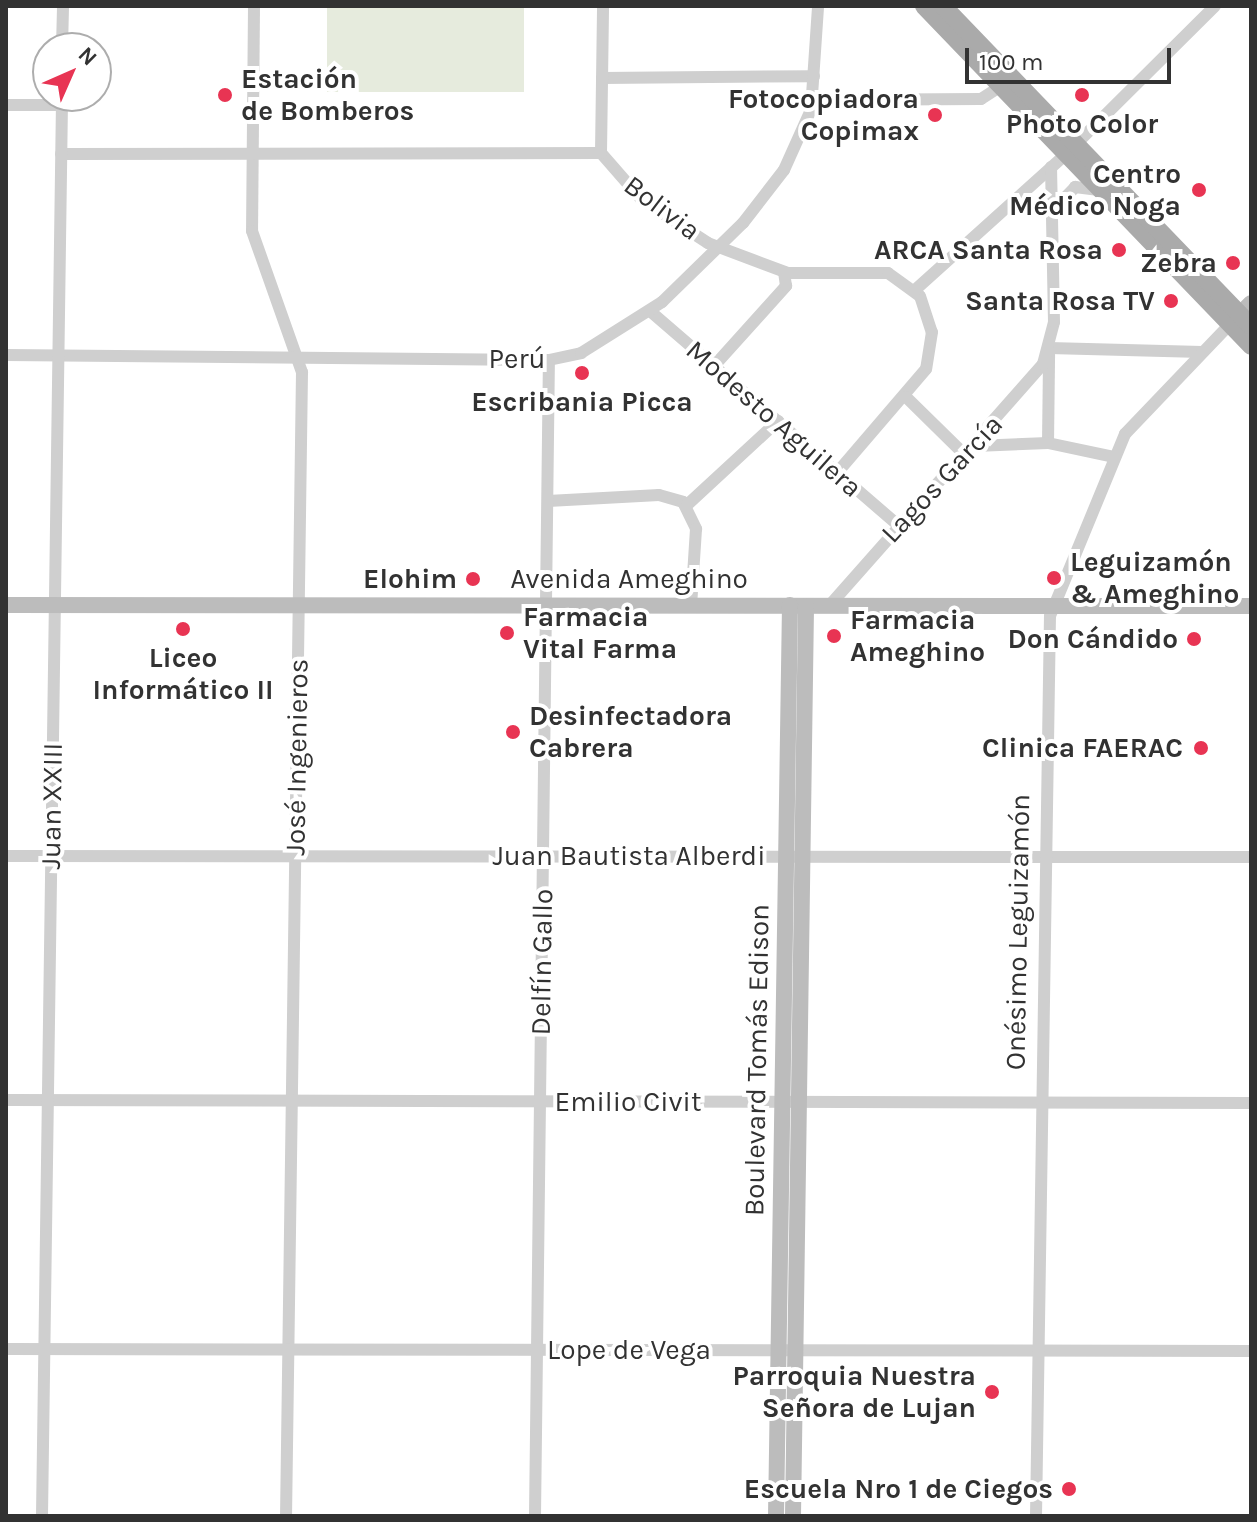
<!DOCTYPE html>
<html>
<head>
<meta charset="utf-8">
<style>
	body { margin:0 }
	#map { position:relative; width:1257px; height:1522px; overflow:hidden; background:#fff; font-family:Karla,sans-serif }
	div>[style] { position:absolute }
	.green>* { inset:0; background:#e6ebdd; transform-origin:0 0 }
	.street>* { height:12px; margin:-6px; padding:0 6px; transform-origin:6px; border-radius:6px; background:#cfcfcf }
	.secondary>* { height:16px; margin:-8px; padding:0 8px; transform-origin:8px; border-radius:8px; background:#bcbcbc }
	.primary>* { height:18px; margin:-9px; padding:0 9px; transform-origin:9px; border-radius:9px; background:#aaa }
	.dots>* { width:22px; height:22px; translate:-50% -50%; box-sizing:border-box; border:4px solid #fff; border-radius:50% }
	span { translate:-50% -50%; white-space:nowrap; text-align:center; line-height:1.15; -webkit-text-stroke:8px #fff; paint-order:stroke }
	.poi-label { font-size:28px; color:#323232; font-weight:700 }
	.left { translate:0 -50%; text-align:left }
	.right { translate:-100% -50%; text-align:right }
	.street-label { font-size:28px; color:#323232 }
	.frame { position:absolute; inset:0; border:8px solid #323232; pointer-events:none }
	.north { position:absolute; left:32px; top:32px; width:80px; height:80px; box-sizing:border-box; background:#fff; border:2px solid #adadad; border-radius:50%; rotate:45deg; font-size:22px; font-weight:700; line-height:32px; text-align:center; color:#323232 }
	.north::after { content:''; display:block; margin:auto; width:28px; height:36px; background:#e83453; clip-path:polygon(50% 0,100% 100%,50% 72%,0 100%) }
	.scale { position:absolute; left:965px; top:48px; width:206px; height:36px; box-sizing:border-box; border:4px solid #323232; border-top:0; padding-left:10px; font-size:24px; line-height:28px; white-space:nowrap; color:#323232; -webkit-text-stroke:6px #fff; paint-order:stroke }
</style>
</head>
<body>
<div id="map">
	<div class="green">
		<div style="left:327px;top:6px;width:197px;height:86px"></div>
	</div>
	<div class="street">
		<div style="left:254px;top:6px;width:225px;rotate:90.5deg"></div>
		<div style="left:252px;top:231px;width:150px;rotate:70.5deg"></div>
		<div style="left:302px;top:372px;width:1144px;rotate:90.8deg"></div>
		<div style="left:62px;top:48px;width:42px;rotate:-88.6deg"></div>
		<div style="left:602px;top:78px;width:212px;rotate:-0.5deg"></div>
		<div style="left:813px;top:100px;width:168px;rotate:-0.3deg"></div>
		<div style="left:981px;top:99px;width:24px;rotate:-33deg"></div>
		<div style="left:6px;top:105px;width:55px"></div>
		<div style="left:601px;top:153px;width:62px;rotate:48.9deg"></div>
		<div style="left:642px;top:200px;width:79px;rotate:33.1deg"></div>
		<div style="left:708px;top:243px;width:85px;rotate:20.6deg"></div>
		<div style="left:788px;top:273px;width:100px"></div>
		<div style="left:888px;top:273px;width:39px;rotate:36deg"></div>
		<div style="left:920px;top:296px;width:38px;rotate:72deg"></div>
		<div style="left:932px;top:332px;width:37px;rotate:99deg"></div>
		<div style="left:926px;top:369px;width:137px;rotate:130.6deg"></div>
		<div style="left:601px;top:153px;width:147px;rotate:-89.2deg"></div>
		<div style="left:61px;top:154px;width:540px;rotate:-0.11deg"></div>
		<div style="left:1056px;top:207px;width:28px;rotate:-46deg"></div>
		<div style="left:1075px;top:187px;width:24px;rotate:7deg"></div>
		<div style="left:915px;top:290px;width:203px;rotate:-42deg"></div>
		<div style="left:1066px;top:154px;width:210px;rotate:-44.8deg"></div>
		<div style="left:650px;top:311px;width:329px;rotate:40.8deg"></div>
		<div style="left:1049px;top:348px;width:153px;rotate:1.5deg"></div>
		<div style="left:6px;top:355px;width:543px;rotate:0.53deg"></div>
		<div style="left:549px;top:360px;width:33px;rotate:-12deg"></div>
		<div style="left:581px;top:353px;width:96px;rotate:-32.2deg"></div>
		<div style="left:662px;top:302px;width:113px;rotate:-44.3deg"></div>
		<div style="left:743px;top:223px;width:67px;rotate:-52.3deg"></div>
		<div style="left:784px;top:170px;width:66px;rotate:-65.8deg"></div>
		<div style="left:811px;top:110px;width:104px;rotate:-86.1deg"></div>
		<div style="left:714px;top:366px;width:108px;rotate:-48deg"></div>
		<div style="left:786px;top:286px;width:14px;rotate:-98deg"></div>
		<div style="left:906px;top:397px;width:84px;rotate:44.5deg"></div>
		<div style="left:1048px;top:443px;width:88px;rotate:-89.3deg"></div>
		<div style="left:975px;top:446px;width:73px;rotate:-2.4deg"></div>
		<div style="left:1048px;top:443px;width:67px;rotate:12deg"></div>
		<div style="left:548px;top:501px;width:111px;rotate:-3.1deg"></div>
		<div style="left:659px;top:495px;width:25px;rotate:16deg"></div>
		<div style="left:683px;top:502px;width:30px;rotate:64deg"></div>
		<div style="left:696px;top:529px;width:77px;rotate:93.7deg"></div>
		<div style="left:687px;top:505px;width:124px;rotate:-42.7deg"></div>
		<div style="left:829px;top:606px;width:323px;rotate:-48.5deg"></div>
		<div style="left:1043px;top:364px;width:43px;rotate:-75.3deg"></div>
		<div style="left:1054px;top:322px;width:155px;rotate:-91.1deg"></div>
		<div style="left:6px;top:856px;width:1245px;rotate:0.05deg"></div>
		<div style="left:6px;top:1100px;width:1245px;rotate:0.14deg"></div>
		<div style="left:6px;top:1349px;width:1245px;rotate:0.09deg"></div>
		<div style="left:42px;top:1516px;width:1420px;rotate:-89.19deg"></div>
		<div style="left:535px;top:1516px;width:1156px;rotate:-89.31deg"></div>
		<div style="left:1036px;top:1516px;width:900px;rotate:-89.11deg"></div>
		<div style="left:1050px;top:616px;width:197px;rotate:-67.6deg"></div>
		<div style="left:1125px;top:434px;width:152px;rotate:-46.3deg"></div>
	</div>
	<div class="secondary">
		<div style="left:1231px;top:323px;width:28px;rotate:-45deg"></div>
		<div style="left:6px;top:605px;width:1245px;rotate:0.05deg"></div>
		<div style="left:776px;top:1516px;width:911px;rotate:-89.12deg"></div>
		<div style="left:793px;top:1516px;width:910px;rotate:-89.18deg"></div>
	</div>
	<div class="primary">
		<div style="left:924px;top:6px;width:472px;rotate:46.1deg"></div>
		<div style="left:943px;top:6px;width:444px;rotate:46.1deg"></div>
	</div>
	<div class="dots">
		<div style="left:225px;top:95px;background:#e83453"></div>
		<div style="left:1082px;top:95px;background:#e83453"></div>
		<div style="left:935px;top:115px;background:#e83453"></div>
		<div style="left:1199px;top:190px;background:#e83453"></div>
		<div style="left:1119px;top:250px;background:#e83453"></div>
		<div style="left:1233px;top:263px;background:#e83453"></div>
		<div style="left:1171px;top:301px;background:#e83453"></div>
		<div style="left:582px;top:373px;background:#e83453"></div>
		<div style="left:1054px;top:578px;background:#e83453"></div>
		<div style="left:473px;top:579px;background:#e83453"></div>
		<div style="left:183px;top:629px;background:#e83453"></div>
		<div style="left:507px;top:633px;background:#e83453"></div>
		<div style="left:834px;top:636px;background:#e83453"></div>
		<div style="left:1194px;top:639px;background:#e83453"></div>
		<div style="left:513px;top:732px;background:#e83453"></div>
		<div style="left:1201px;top:748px;background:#e83453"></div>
		<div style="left:992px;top:1392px;background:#e83453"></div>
		<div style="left:1069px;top:1489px;background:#e83453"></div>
	</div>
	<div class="poi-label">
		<span class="left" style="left:241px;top:95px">Estación<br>de Bomberos</span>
		<span class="right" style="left:919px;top:115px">Fotocopiadora<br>Copimax</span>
		<span style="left:1082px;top:124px">Photo Color</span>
		<span class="right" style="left:1181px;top:190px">Centro<br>Médico Noga</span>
		<span class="right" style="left:1103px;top:250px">ARCA Santa Rosa</span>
		<span class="right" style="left:1217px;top:263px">Zebra</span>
		<span class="right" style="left:1155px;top:301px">Santa Rosa TV</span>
		<span style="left:582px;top:402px">Escribania Picca</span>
		<span class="left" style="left:1070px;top:578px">Leguizamón<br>&amp; Ameghino</span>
		<span class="right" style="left:457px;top:579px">Elohim</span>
		<span class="left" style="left:523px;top:633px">Farmacia<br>Vital Farma</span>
		<span class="left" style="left:850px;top:636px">Farmacia<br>Ameghino</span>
		<span class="right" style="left:1178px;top:639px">Don Cándido</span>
		<span style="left:183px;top:674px">Liceo<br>Informático II</span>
		<span class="left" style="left:529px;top:732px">Desinfectadora<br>Cabrera</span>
		<span class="right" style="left:1183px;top:748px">Clinica FAERAC</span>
		<span class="right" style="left:976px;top:1392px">Parroquia Nuestra<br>Señora de Lujan</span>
		<span class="right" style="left:1053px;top:1489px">Escuela Nro 1 de Ciegos</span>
	</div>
	<div class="street-label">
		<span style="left:662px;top:208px;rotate:37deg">Bolivia</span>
		<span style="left:517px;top:359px">Perú</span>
		<span style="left:774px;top:419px;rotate:41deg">Modesto Aguilera</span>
		<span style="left:942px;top:479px;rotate:-47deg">Lagos García</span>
		<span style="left:629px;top:579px">Avenida Ameghino</span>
		<span style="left:297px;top:757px;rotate:-89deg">José Ingenieros</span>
		<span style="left:52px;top:806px;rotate:-89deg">Juan XXIII</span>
		<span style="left:629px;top:856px">Juan Bautista Alberdi</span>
		<span style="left:1018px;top:932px;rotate:-89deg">Onésimo Leguizamón</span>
		<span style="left:542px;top:962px;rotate:-89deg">Delfín Gallo</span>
		<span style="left:757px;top:1060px;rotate:-89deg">Boulevard Tomás Edison</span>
		<span style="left:628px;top:1102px">Emilio Civit</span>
		<span style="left:629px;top:1350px">Lope de Vega</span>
	</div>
	<div class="frame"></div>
	<div class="north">N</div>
	<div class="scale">100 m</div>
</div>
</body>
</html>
